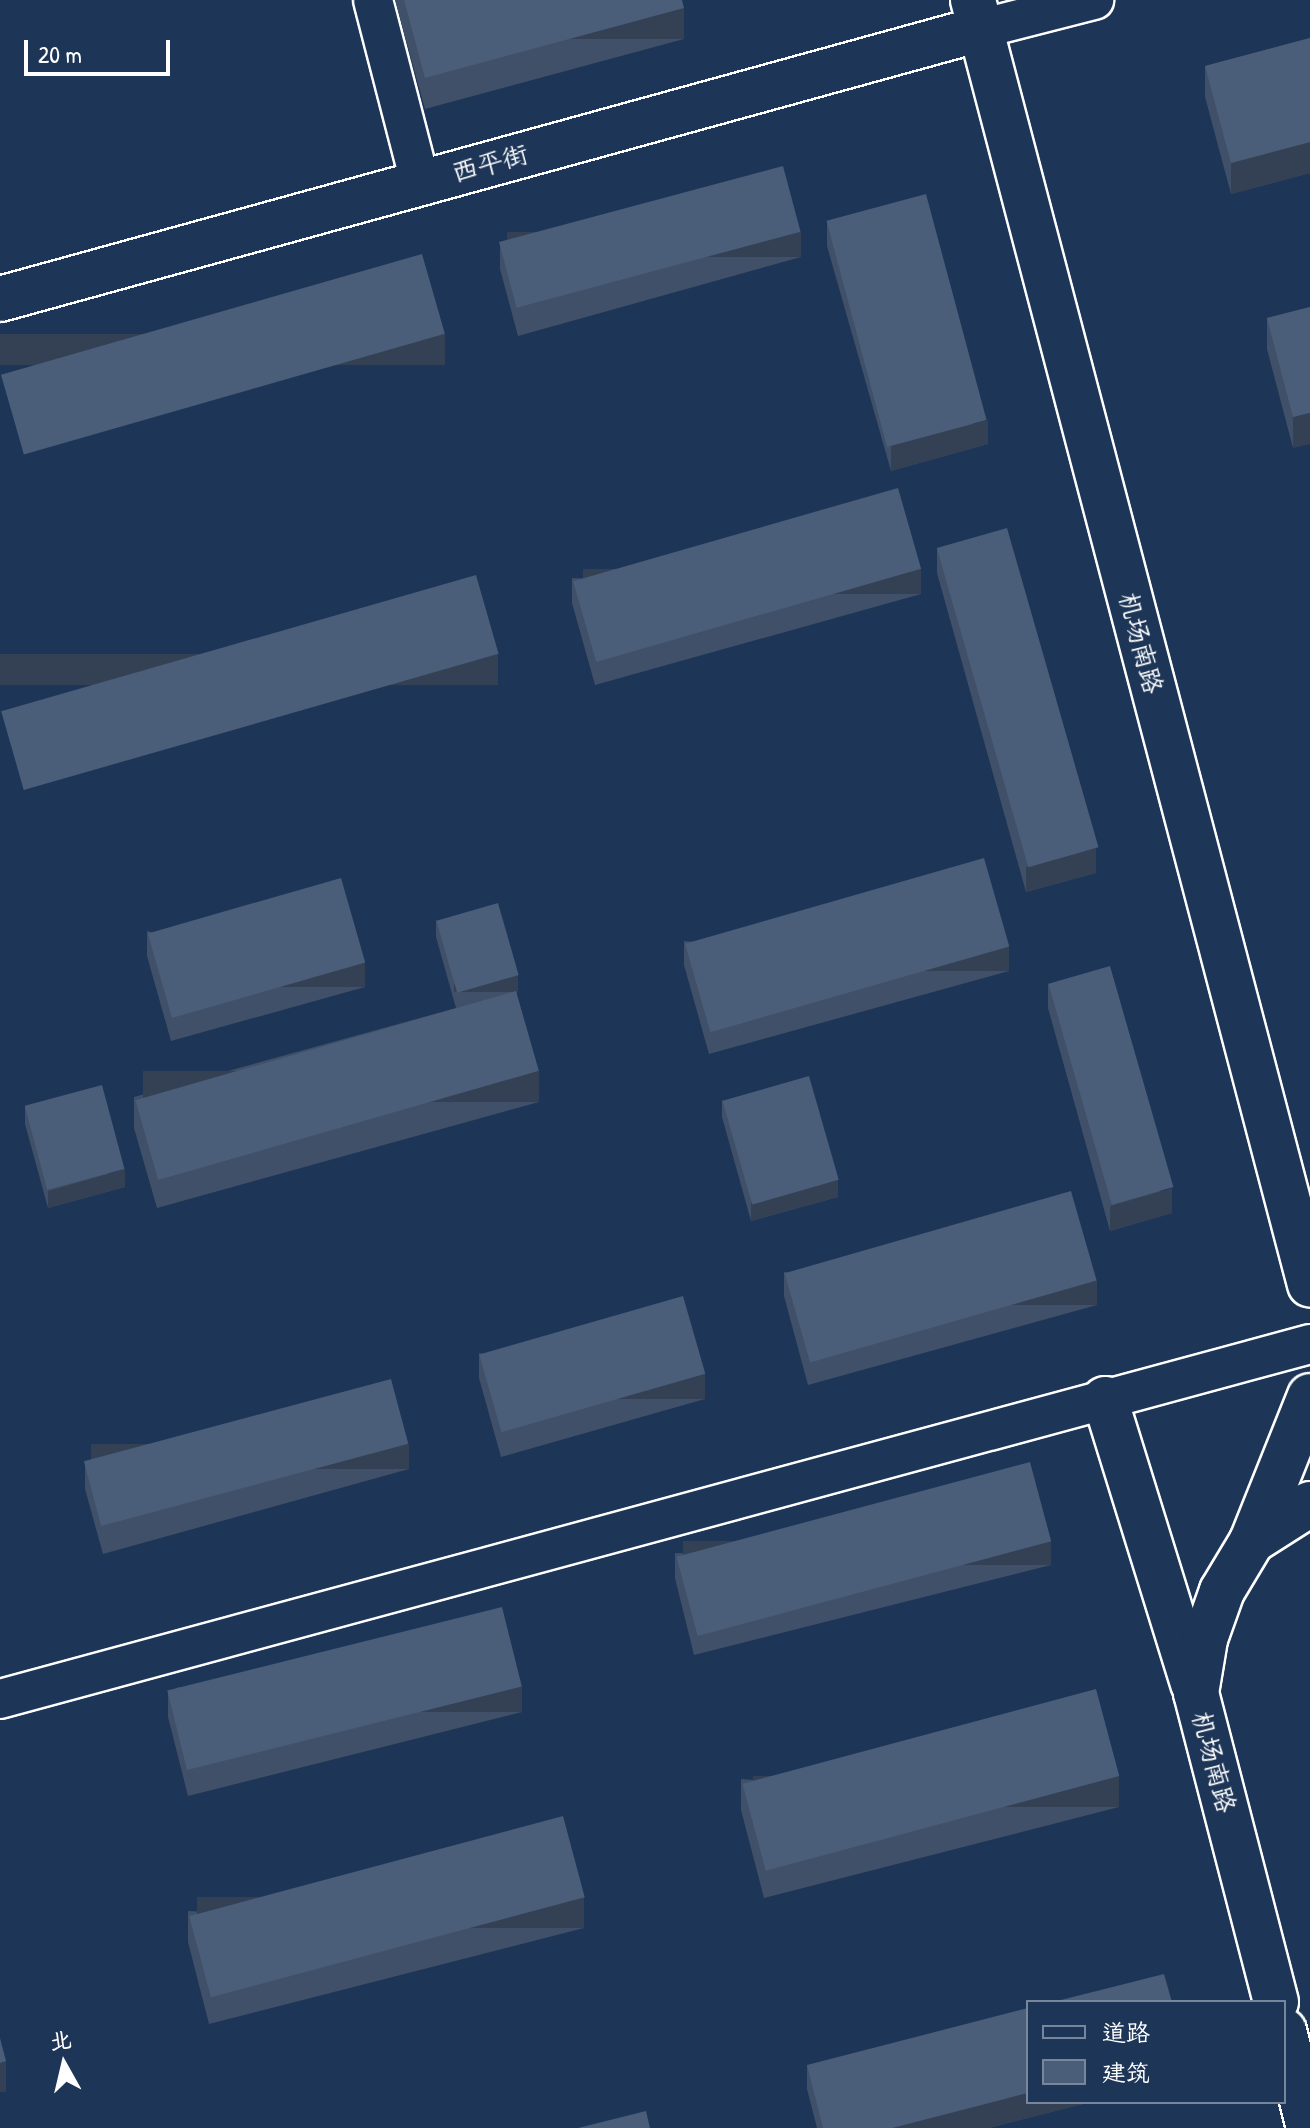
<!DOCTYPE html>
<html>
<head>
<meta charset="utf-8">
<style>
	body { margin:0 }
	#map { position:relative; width:1310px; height:2128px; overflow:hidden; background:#1d3557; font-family:"Patrick Hand","LXGW WenKai TC",sans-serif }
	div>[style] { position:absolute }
	.roads { filter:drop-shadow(2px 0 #fff) drop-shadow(-2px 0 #fff) drop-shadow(0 2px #fff) drop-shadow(0 -2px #fff) }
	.street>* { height:38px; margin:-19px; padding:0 19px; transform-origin:19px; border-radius:19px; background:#1d3557 }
	.secondary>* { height:44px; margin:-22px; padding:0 22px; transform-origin:22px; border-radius:22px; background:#1d3557 }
	.wall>* { inset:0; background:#405068 }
	.shaded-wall>* { inset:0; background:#344155; transform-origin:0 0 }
	.building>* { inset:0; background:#4a5d79; transform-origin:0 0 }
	span { translate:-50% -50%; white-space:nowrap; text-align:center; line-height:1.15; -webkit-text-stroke:8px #1d3557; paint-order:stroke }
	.street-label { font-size:26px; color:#fff }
	.legend { position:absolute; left:1026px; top:2000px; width:260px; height:104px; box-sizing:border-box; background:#1d3557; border:2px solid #77869a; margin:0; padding:10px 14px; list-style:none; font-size:24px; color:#fff }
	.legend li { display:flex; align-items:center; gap:16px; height:40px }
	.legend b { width:40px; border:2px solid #77869a }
	.north { position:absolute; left:24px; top:2024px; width:80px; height:80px; -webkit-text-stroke:6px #1d3557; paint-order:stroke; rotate:352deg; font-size:22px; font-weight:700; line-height:32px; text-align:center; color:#fff }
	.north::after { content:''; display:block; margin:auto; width:28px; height:36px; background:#fff; clip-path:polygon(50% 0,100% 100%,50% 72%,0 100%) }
	.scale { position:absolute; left:24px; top:40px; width:146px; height:36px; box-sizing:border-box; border:4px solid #fff; border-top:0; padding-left:10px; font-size:24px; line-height:28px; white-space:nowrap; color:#fff; -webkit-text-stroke:6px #1d3557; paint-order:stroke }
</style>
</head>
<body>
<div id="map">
	<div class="roads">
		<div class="street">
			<div style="left:373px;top:0;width:188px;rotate:75.5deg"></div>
			<div style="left:980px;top:29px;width:118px;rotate:-14.3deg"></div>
			<div style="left:0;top:1699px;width:1357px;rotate:-15.16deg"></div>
		</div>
		<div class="secondary">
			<div style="left:973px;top:0;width:1328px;rotate:75.3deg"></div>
			<div style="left:0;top:299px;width:1017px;rotate:-15.4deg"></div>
			<div style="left:1105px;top:1399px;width:298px;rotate:72.8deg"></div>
			<div style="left:1252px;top:1541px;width:69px;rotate:-32.5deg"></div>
			<div style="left:1276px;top:2002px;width:319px;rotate:-104.5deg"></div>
			<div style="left:1196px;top:1693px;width:55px;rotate:-80.5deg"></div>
			<div style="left:1205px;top:1639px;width:51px;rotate:-70.5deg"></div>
			<div style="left:1222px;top:1591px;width:58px;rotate:-59deg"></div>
			<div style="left:1252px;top:1541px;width:156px;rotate:-68.2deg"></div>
			<div style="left:1284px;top:2031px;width:100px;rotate:75.5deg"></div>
		</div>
	</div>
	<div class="wall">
		<div style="clip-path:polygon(395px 0,682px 0,684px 39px,425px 109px)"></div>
		<div style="clip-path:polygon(1310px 38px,1310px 173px,1231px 194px,1205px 97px,1205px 66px)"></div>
		<div style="clip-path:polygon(827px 221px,988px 444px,891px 471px,827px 246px)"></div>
		<div style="clip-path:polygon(500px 244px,801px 257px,518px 336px,500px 269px)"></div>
		<div style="clip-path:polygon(1310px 307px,1293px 448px,1267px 349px,1267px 318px)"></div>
		<div style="clip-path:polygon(937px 548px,1096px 873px,1026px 892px,937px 573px)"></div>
		<div style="clip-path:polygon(572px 578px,921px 594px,595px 685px,572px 603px)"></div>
		<div style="clip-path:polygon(436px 920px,518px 992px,516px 993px,539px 1102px,157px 1208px,134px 1128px,134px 1097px,456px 1008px,436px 937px)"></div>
		<div style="clip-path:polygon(147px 931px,365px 987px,171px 1041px,147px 956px)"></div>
		<div style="clip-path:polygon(684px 941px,1009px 971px,709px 1054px,684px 965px)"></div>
		<div style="clip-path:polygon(1048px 983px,1172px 1213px,1110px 1231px,1048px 1008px)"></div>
		<div style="clip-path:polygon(722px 1100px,838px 1197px,751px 1221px,722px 1117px)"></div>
		<div style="clip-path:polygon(25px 1106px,125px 1187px,48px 1208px,25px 1124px)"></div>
		<div style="clip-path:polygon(784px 1272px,1097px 1305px,808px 1385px,784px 1296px)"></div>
		<div style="clip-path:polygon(479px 1353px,705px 1399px,501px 1457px,479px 1378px)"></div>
		<div style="clip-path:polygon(85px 1464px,409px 1469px,103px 1554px,85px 1489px)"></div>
		<div style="clip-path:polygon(675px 1553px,1051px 1565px,694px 1655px,675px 1578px)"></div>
		<div style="clip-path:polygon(168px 1692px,522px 1712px,188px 1796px,168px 1717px)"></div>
		<div style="clip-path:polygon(741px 1779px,1119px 1807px,764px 1898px,741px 1810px)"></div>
		<div style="clip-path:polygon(188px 1911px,584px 1928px,209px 2024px,188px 1942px)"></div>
		<div style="clip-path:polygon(807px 2065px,1028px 2102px,1091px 2102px,989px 2128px,817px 2128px,807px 2089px)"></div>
	</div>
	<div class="shaded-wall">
		<div style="left:684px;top:8px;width:31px;height:268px;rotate:90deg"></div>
		<div style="clip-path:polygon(1310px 142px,1310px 173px,1231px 194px,1231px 163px)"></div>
		<div style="left:801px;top:232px;width:25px;height:294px;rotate:90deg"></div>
		<div style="left:445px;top:334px;width:31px;height:462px;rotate:90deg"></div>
		<div style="clip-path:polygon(1310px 413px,1310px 444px,1293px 448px,1293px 417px)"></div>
		<div style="clip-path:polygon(988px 420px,988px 444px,891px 471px,891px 446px)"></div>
		<div style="left:921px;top:569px;width:25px;height:338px;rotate:90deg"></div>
		<div style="left:498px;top:654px;width:31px;height:517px;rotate:90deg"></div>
		<div style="clip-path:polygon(1096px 848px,1096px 873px,1026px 892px,1026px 867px)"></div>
		<div style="left:1009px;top:947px;width:24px;height:311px;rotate:90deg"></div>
		<div style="left:365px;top:963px;width:24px;height:201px;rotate:90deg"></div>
		<div style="left:518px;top:975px;width:17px;height:64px;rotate:90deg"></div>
		<div style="left:539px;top:1071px;width:31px;height:396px;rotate:90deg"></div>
		<div style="clip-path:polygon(125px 1169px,125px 1187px,48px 1208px,48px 1191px)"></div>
		<div style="clip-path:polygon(838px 1180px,838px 1197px,751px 1221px,751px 1203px)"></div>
		<div style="clip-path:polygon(1172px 1188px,1172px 1213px,1110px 1231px,1110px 1206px)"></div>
		<div style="left:1097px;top:1280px;width:25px;height:300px;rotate:90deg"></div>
		<div style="left:705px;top:1374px;width:25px;height:212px;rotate:90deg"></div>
		<div style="left:409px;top:1444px;width:25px;height:318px;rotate:90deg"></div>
		<div style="left:1051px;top:1541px;width:24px;height:368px;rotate:90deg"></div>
		<div style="left:522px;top:1687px;width:25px;height:345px;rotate:90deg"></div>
		<div style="left:1119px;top:1776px;width:31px;height:366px;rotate:90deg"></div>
		<div style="left:584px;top:1897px;width:31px;height:387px;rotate:90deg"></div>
		<div style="left:6px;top:2061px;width:31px;height:6px;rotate:90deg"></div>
		<div style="clip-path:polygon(1028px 2093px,1028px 2102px,1091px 2102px,989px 2128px,892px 2128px)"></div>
	</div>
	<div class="building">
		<div style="clip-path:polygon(404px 0,682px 0,684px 8px,425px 78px)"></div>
		<div style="clip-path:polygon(1310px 38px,1310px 142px,1231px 163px,1205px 66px)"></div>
		<div style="left:783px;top:166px;width:68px;height:294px;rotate:75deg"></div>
		<div style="left:926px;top:194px;width:234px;height:103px;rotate:75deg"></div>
		<div style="left:422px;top:254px;width:83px;height:438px;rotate:74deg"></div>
		<div style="clip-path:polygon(1310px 307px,1310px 413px,1293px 417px,1267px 318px)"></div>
		<div style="left:898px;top:488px;width:84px;height:338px;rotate:74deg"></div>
		<div style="left:1007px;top:528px;width:332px;height:73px;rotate:74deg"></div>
		<div style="left:476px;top:575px;width:82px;height:494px;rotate:74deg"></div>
		<div style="left:984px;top:858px;width:92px;height:311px;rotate:74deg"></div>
		<div style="left:341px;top:878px;width:88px;height:201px;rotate:74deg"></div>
		<div style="left:498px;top:903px;width:75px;height:64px;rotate:74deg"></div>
		<div style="left:1110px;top:966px;width:230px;height:64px;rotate:74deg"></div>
		<div style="left:516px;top:991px;width:83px;height:396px;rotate:74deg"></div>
		<div style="left:809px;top:1076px;width:108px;height:90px;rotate:74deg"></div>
		<div style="left:102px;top:1085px;width:87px;height:80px;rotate:75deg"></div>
		<div style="left:1071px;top:1191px;width:93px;height:298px;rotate:74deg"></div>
		<div style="left:683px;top:1296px;width:81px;height:212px;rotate:74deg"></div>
		<div style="left:391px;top:1379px;width:67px;height:318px;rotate:75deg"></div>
		<div style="left:1030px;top:1462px;width:82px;height:366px;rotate:75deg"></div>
		<div style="left:502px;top:1607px;width:82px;height:345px;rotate:76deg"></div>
		<div style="left:1096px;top:1689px;width:90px;height:366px;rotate:75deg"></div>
		<div style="left:563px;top:1816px;width:84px;height:387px;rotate:75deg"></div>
		<div style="clip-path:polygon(1164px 1974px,1172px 2002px,1053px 2002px)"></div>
		<div style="clip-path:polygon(1028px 2008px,1028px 2093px,892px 2128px,823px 2128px,807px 2065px)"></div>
		<div style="clip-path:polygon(0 2038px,6px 2061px,0 2063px)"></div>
		<div style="clip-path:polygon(646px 2111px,650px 2128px,578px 2128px)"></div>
	</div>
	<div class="street-label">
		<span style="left:490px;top:163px;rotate:-15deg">西平街</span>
		<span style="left:1141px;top:643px;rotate:75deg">机场南路</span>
		<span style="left:1214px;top:1762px;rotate:75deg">机场南路</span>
	</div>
	<ul class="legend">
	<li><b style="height:10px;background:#1d3557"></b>道路</li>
	<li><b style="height:22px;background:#4a5d79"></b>建筑</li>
	</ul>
	<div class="north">北</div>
	<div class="scale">20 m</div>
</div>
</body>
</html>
